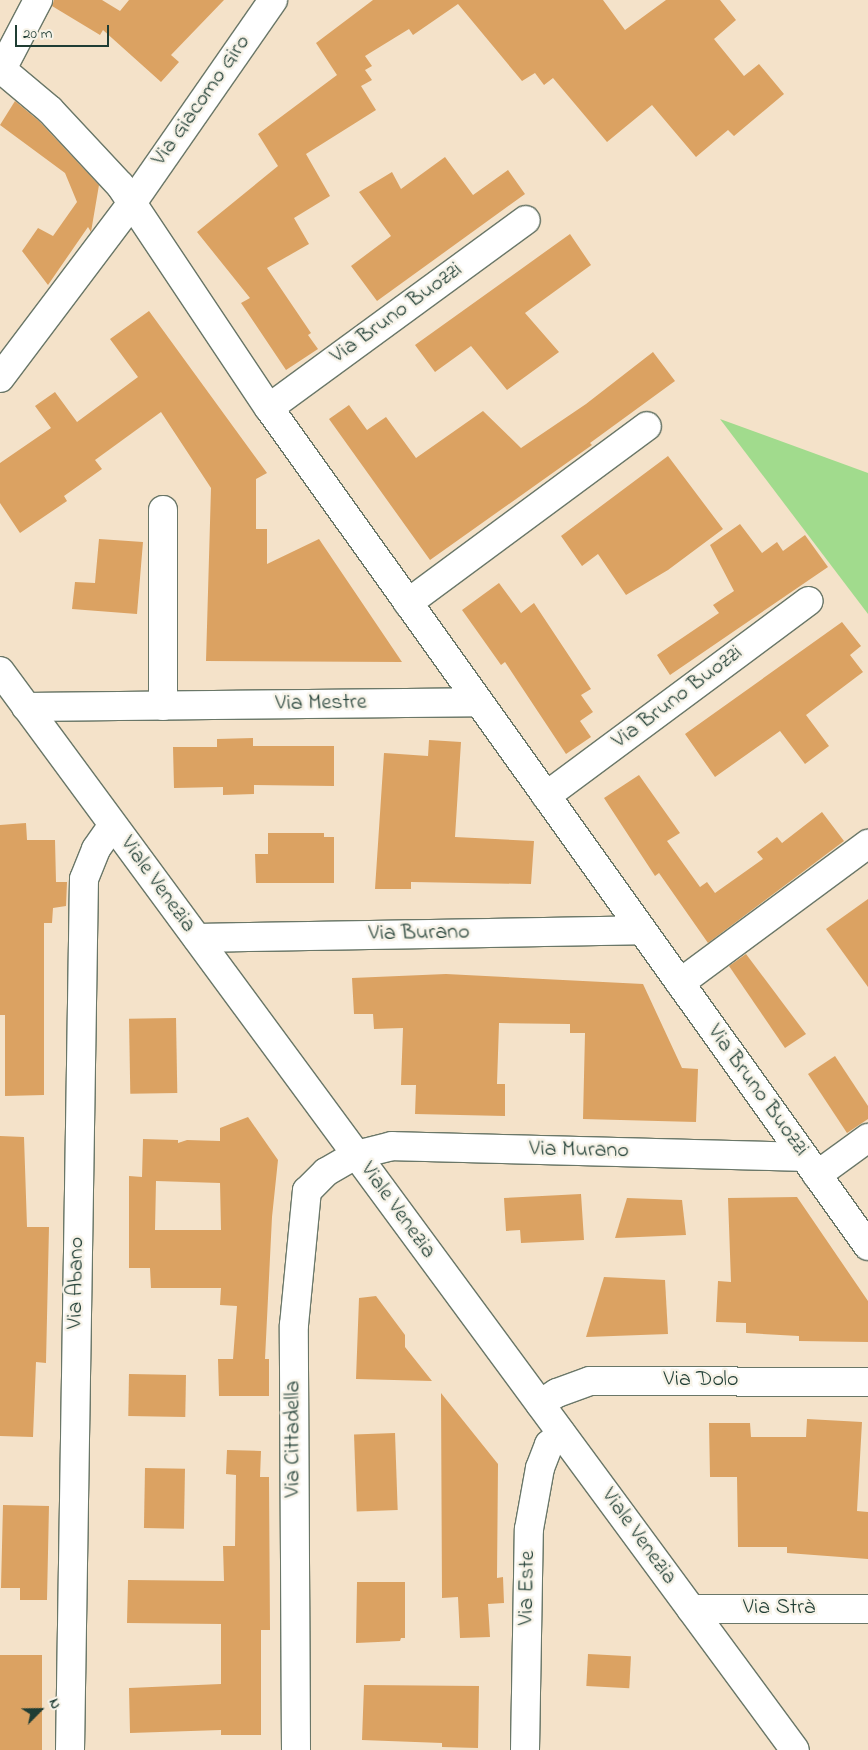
<!DOCTYPE html>
<html>
<head>
<meta charset="utf-8">
<style>
	body { margin:0 }
	#map { position:relative; width:868px; height:1750px; overflow:hidden; background:#f4e2c9; font-family:"Indie Flower",sans-serif }
	div>[style] { position:absolute }
	.green>* { inset:0; background:#a1db8d }
	.building>* { inset:0; background:#dba262; transform-origin:0 0 }
	.roads { filter:drop-shadow(1px 0 #6a7768) drop-shadow(-1px 0 #6a7768) drop-shadow(0 1px #6a7768) drop-shadow(0 -1px #6a7768) }
	.minor>* { height:28px; margin:-14px; padding:0 14px; transform-origin:14px; border-radius:14px; background:#fff }
	span { translate:-50% -50%; white-space:nowrap; text-align:center; line-height:1.15; -webkit-text-stroke:5px #f7f3e8; paint-order:stroke }
	.street-label { font-size:22px; color:#1f3d34 }
	.north { position:absolute; left:15px; top:1685px; width:50px; height:50px; -webkit-text-stroke:4px #f7f3e8; paint-order:stroke; rotate:67deg; font-size:14px; font-weight:700; line-height:20px; text-align:center; color:#1f3d34 }
	.north::after { content:''; display:block; margin:auto; width:18px; height:22px; background:#1f3d34; clip-path:polygon(50% 0,100% 100%,50% 72%,0 100%) }
	.scale { position:absolute; left:15px; top:25px; width:94px; height:22px; box-sizing:border-box; border:2px solid #1f3d34; border-top:0; padding-left:6px; font-size:15px; line-height:18px; white-space:nowrap; color:#1f3d34; -webkit-text-stroke:4px #f7f3e8; paint-order:stroke }
</style>
</head>
<body>
<div id="map">
	<div class="green">
		<div style="clip-path:polygon(720px 419px,868px 473px,868px 614px)"></div>
	</div>
	<div class="building">
		<div style="clip-path:polygon(54px 0,102px 0,120px 11px,129px 0,224px 0,171px 55px,179px 62px,161px 82px,103px 30px,100px 35px,52px 6px)"></div>
		<div style="clip-path:polygon(373px 0,603px 0,625px 30px,666px 0,720px 0,736px 20px,714px 39px,744px 76px,759px 64px,784px 94px,734px 136px,728px 130px,696px 157px,652px 105px,607px 142px,553px 78px,544px 85px,535px 73px,522px 81px,458px 4px,413px 35px,409px 29px,365px 56px,372px 66px,365px 70px,372px 80px,361px 86px,376px 110px,306px 154px,330px 196px,294px 218px,309px 244px,267px 268px,311px 333px,308px 335px,318px 349px,286px 370px,241px 303px,250px 298px,197px 232px,278px 166px,258px 134px,337px 75px,316px 43px)"></div>
		<div style="clip-path:polygon(15px 101px,39px 121px,99px 185px,91px 232px,88px 227px,48px 285px,22px 251px,38px 228px,53px 236px,77px 202px,65px 173px,0 125px)"></div>
		<div style="clip-path:polygon(445px 157px,473px 195px,508px 170px,525px 194px,377px 301px,351px 266px,391px 236px,359px 192px,392px 172px,401px 189px)"></div>
		<div style="clip-path:polygon(570px 234px,591px 265px,525px 313px,559px 352px,507px 390px,471px 346px,435px 372px,415px 345px)"></div>
		<div style="clip-path:polygon(149px 311px,267px 473px,256px 479px,256px 529px,267px 529px,267px 564px,319px 539px,402px 662px,206px 661px,211px 488px,161px 412px,95px 460px,102px 469px,64px 496px,67px 501px,20px 533px,0 503px,0 463px,51px 428px,35px 406px,55px 392px,77px 422px,138px 377px,110px 339px)"></div>
		<div style="clip-path:polygon(653px 352px,675px 381px,590px 443px,592px 445px,430px 560px,329px 419px,349px 405px,367px 430px,386px 417px,416px 458px,483px 411px,521px 448px,586px 404px)"></div>
		<div style="clip-path:polygon(668px 456px,723px 529px,668px 570px,626px 595px,598px 554px,582px 566px,561px 536px)"></div>
		<div style="clip-path:polygon(740px 524px,762px 553px,777px 542px,783px 551px,805px 535px,828px 567px,670px 675px,657px 655px,719px 613px,713px 605px,734px 591px,710px 545px)"></div>
		<div style="clip-path:polygon(99px 539px,143px 542px,137px 614px,72px 609px,75px 582px,95px 583px)"></div>
		<div style="clip-path:polygon(499px 583px,521px 613px,534px 603px,591px 689px,581px 695px,593px 712px,580px 721px,591px 737px,566px 754px,505px 662px,501px 665px,462px 610px)"></div>
		<div style="clip-path:polygon(842px 622px,861px 646px,850px 655px,863px 672px,806px 715px,829px 746px,805px 764px,780px 731px,715px 777px,685px 734px)"></div>
		<div style="clip-path:polygon(253px 738px,253px 746px,334px 746px,334px 786px,254px 785px,254px 794px,223px 795px,223px 787px,174px 788px,173px 747px,217px 747px,217px 739px)"></div>
		<div style="clip-path:polygon(429px 740px,461px 742px,455px 837px,534px 841px,531px 884px,411px 882px,411px 889px,375px 889px,384px 753px,428px 756px)"></div>
		<div style="clip-path:polygon(639px 775px,680px 833px,667px 841px,700px 887px,707px 882px,715px 893px,763px 859px,757px 852px,777px 837px,782px 843px,822px 812px,844px 841px,708px 943px,659px 873px,655px 876px,604px 798px)"></div>
		<div style="clip-path:polygon(26px 823px,27px 840px,55px 840px,56px 882px,67px 882px,66px 906px,53px 908px,52px 923px,44px 923px,44px 1095px,5px 1096px,5px 1015px,0 1015px,0 825px)"></div>
		<div style="clip-path:polygon(268px 833px,324px 833px,324px 837px,334px 837px,334px 883px,256px 883px,255px 854px,268px 854px)"></div>
		<div style="clip-path:polygon(868px 899px,868px 987px,826px 929px)"></div>
		<div style="clip-path:polygon(746px 954px,806px 1034px,785px 1048px,729px 966px)"></div>
		<div style="clip-path:polygon(446px 974px,643px 984px,682px 1068px,698px 1069px,696px 1122px,583px 1119px,585px 1033px,570px 1033px,570px 1024px,499px 1023px,497px 1084px,505px 1084px,505px 1116px,415px 1114px,416px 1085px,401px 1085px,403px 1028px,374px 1029px,373px 1014px,354px 1014px,352px 978px)"></div>
		<div style="left:176px;top:1018px;width:75px;height:47px;rotate:89deg"></div>
		<div style="clip-path:polygon(835px 1056px,868px 1106px,868px 1119px,847px 1133px,808px 1074px)"></div>
		<div style="clip-path:polygon(evenodd,248px 1117px,278px 1160px,272px 1217px,265px 1359px,269px 1359px,269px 1396px,219px 1396px,218px 1359px,233px 1359px,237px 1306px,220px 1305px,221px 1288px,151px 1288px,150px 1268px,129px 1268px,129px 1176px,142px 1177px,143px 1139px,178px 1140px,178px 1143px,187px 1140px,220px 1141px,220px 1128px,248px 1117px,156px 1181px,220px 1183px,221px 1230px,155px 1230px,156px 1181px)"></div>
		<div style="clip-path:polygon(0 1136px,24px 1137px,27px 1227px,49px 1227px,46px 1363px,36px 1362px,33px 1437px,0 1436px)"></div>
		<div style="clip-path:polygon(581px 1194px,584px 1240px,521px 1243px,520px 1230px,506px 1231px,504px 1198px)"></div>
		<div style="clip-path:polygon(797px 1197px,868px 1301px,868px 1342px,799px 1341px,799px 1336px,746px 1333px,746px 1323px,716px 1322px,718px 1281px,731px 1282px,728px 1198px)"></div>
		<div style="clip-path:polygon(627px 1198px,682px 1200px,686px 1235px,615px 1238px)"></div>
		<div style="clip-path:polygon(604px 1277px,665px 1280px,668px 1334px,586px 1337px)"></div>
		<div style="clip-path:polygon(376px 1296px,405px 1335px,405px 1347px,432px 1381px,356px 1379px,359px 1298px)"></div>
		<div style="left:129px;top:1374px;width:57px;height:42px;rotate:1deg"></div>
		<div style="clip-path:polygon(441px 1393px,498px 1464px,497px 1578px,503px 1577px,504px 1603px,488px 1604px,490px 1637px,460px 1638px,458px 1597px,442px 1598px)"></div>
		<div style="clip-path:polygon(807px 1419px,862px 1422px,857px 1511px,868px 1512px,868px 1559px,787px 1553px,787px 1547px,738px 1547px,737px 1477px,710px 1477px,709px 1423px,750px 1423px,751px 1437px,806px 1437px)"></div>
		<div style="left:395px;top:1433px;width:77px;height:41px;rotate:88deg"></div>
		<div style="clip-path:polygon(227px 1450px,261px 1451px,260px 1477px,269px 1477px,270px 1630px,261px 1630px,261px 1735px,221px 1735px,221px 1730px,130px 1733px,129px 1688px,221px 1684px,221px 1624px,127px 1623px,128px 1580px,224px 1581px,223px 1546px,235px 1546px,236px 1475px,226px 1474px)"></div>
		<div style="left:145px;top:1468px;width:40px;height:60px;rotate:1deg"></div>
		<div style="clip-path:polygon(3px 1505px,49px 1506px,47px 1600px,20px 1600px,20px 1588px,1px 1588px)"></div>
		<div style="clip-path:polygon(357px 1582px,405px 1582px,405px 1638px,401px 1638px,400px 1641px,356px 1643px)"></div>
		<div style="left:588px;top:1654px;width:43px;height:32px;rotate:3deg"></div>
		<div style="left:0;top:1655px;width:42px;height:95px"></div>
		<div style="clip-path:polygon(364px 1685px,479px 1686px,478px 1748px,442px 1747px,442px 1743px,362px 1740px)"></div>
	</div>
	<div class="roads">
		<div class="minor">
			<div style="left:0;top:68px;width:65px;rotate:40deg"></div>
			<div style="left:50px;top:110px;width:103px;rotate:47deg"></div>
			<div style="left:120px;top:185px;width:268px;rotate:56.3deg"></div>
			<div style="left:269px;top:408px;width:1030px;rotate:54.44deg"></div>
			<div style="left:2px;top:69px;width:78px;rotate:-62.4deg"></div>
			<div style="left:0;top:378px;width:219px;rotate:-53deg"></div>
			<div style="left:132px;top:203px;width:247px;rotate:-55.2deg"></div>
			<div style="left:269px;top:408px;width:318px;rotate:-36.2deg"></div>
			<div style="left:163px;top:510px;width:196px;rotate:90deg"></div>
			<div style="left:408px;top:603px;width:297px;rotate:-36.5deg"></div>
			<div style="left:0;top:671px;width:1340px;rotate:53.62deg"></div>
			<div style="left:26px;top:707px;width:453px;rotate:-0.6deg"></div>
			<div style="left:546px;top:796px;width:327px;rotate:-36.6deg"></div>
			<div style="left:197px;top:938px;width:445px;rotate:-1deg"></div>
			<div style="left:680px;top:983px;width:234px;rotate:-36.5deg"></div>
			<div style="left:817px;top:1175px;width:63px;rotate:-36deg"></div>
			<div style="left:540px;top:1404px;width:20px;rotate:-33deg"></div>
			<div style="left:557px;top:1393px;width:35px;rotate:-20deg"></div>
			<div style="left:590px;top:1381px;width:278px;rotate:0.2deg"></div>
			<div style="left:691px;top:1609px;width:177px"></div>
			<div style="left:70px;top:1750px;width:871px;rotate:-89.08deg"></div>
			<div style="left:84px;top:879px;width:32px;rotate:-68deg"></div>
			<div style="left:96px;top:849px;width:29px;rotate:-55deg"></div>
			<div style="left:296px;top:1750px;width:425px;rotate:-90.3deg"></div>
			<div style="left:294px;top:1325px;width:135px;rotate:-84.5deg"></div>
			<div style="left:307px;top:1191px;width:27px;rotate:-45deg"></div>
			<div style="left:326px;top:1172px;width:34px;rotate:-30deg"></div>
			<div style="left:356px;top:1155px;width:37px;rotate:-14deg"></div>
			<div style="left:392px;top:1146px;width:412px;rotate:1.5deg"></div>
			<div style="left:525px;top:1750px;width:221px;rotate:-89deg"></div>
			<div style="left:529px;top:1529px;width:62px;rotate:-79.8deg"></div>
			<div style="left:540px;top:1468px;width:25px;rotate:-69deg"></div>
			<div style="left:549px;top:1445px;width:17px;rotate:-45deg"></div>
		</div>
	</div>
	<div class="street-label">
		<span style="left:202px;top:101px;rotate:-55deg">Via Giacomo Giro</span>
		<span style="left:397px;top:314px;rotate:-36deg">Via Bruno Buozzi</span>
		<span style="left:678px;top:698px;rotate:-37deg">Via Bruno Buozzi</span>
		<span style="left:321px;top:704px;rotate:-1deg">Via Mestre</span>
		<span style="left:157px;top:885px;rotate:54deg">Viale Venezia</span>
		<span style="left:419px;top:934px;rotate:-1deg">Via Burano</span>
		<span style="left:757px;top:1091px;rotate:54deg">Via Bruno Buozzi</span>
		<span style="left:579px;top:1151px;rotate:1deg">Via Murano</span>
		<span style="left:397px;top:1211px;rotate:54deg">Viale Venezia</span>
		<span style="left:77px;top:1283px;rotate:-89deg">Via Abano</span>
		<span style="left:701px;top:1381px">Via Dolo</span>
		<span style="left:294px;top:1439px;rotate:-90deg">Via Cittadella</span>
		<span style="left:638px;top:1537px;rotate:54deg">Viale Venezia</span>
		<span style="left:528px;top:1588px;rotate:-89deg">Via Este</span>
		<span style="left:779px;top:1609px">Via Strà</span>
	</div>
	<div class="north">N</div>
	<div class="scale">20 m</div>
</div>
</body>
</html>
